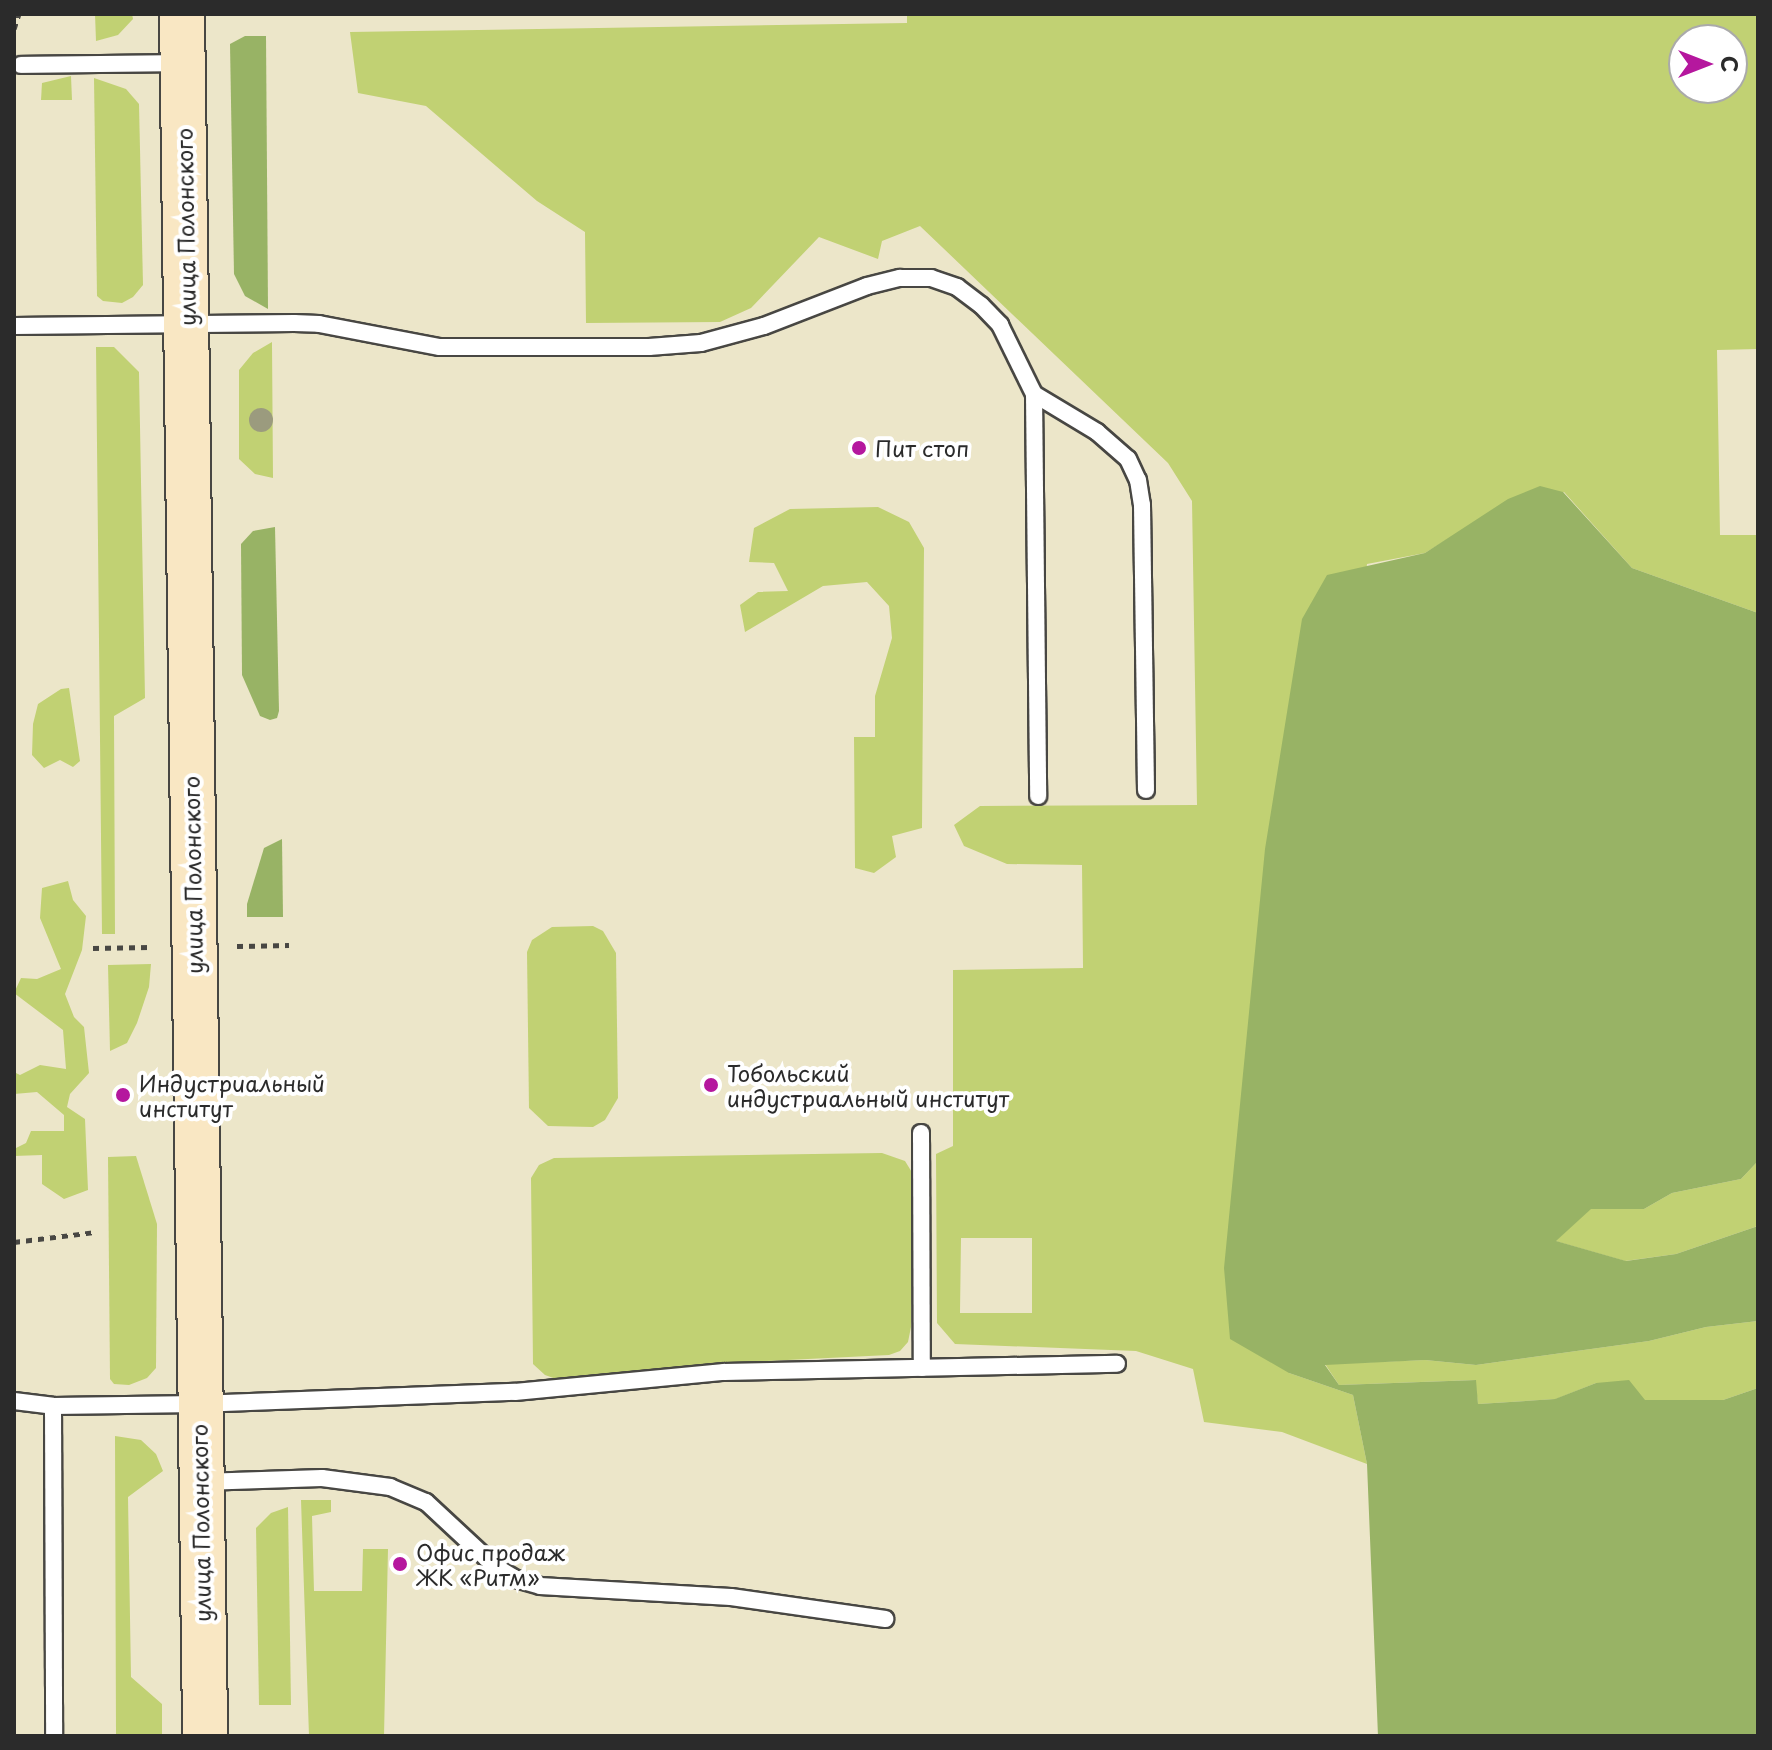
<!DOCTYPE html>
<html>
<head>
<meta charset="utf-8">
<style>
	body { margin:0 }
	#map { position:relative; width:1772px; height:1750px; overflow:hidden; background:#ece6c9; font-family:"Playpen Sans",sans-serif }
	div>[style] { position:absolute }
	.green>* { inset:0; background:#c1d173 }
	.forest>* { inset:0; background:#98b365 }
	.path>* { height:5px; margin-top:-2.5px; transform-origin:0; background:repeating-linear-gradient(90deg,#484743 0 6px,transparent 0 12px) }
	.roads { filter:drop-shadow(2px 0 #484743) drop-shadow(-2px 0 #484743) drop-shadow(0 2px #484743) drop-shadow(0 -2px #484743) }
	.service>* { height:16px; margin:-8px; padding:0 8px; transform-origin:8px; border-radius:8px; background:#fff }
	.secondary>* { height:44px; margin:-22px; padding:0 22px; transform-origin:22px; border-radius:22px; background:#f9e7c3 }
	.trees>* { width:24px; height:24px; margin:-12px; border-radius:50%; background:#9b9b7e }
	.dots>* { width:22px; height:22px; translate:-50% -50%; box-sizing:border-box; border:4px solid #fff; border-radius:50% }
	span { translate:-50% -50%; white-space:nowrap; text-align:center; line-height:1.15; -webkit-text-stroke:8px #fff; paint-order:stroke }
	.street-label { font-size:22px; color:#2b2b2b }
	.poi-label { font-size:22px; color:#2b2b2b }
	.left { translate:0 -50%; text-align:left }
	.frame { position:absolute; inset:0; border:16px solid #2b2b2b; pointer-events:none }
	.north { position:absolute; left:1668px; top:24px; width:80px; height:80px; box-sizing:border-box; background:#fff; border:2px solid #aaa; border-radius:50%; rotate:90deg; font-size:22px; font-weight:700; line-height:32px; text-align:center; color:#2b2b2b }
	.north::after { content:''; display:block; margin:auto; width:28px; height:36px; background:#b5179e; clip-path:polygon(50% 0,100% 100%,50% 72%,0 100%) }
</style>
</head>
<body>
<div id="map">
	<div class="green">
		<div style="clip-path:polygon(95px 14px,132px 14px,133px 19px,118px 35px,96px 41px)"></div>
		<div style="clip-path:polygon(evenodd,907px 14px,1758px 14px,1758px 349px,1717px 350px,1720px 535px,1758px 535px,1758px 613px,1632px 568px,1564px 492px,1464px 529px,1425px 553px,1367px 564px,1289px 1373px,1353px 1395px,1367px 1464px,1282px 1432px,1204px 1422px,1193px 1369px,1136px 1351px,955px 1344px,937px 1323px,936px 1154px,953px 1146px,953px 970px,1083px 968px,1082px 865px,1007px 864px,964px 846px,954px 825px,980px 806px,1197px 805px,1192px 501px,1168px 463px,920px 226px,882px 241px,878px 259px,819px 237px,751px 308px,720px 322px,586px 323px,585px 232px,537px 201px,426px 106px,358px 93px,350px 32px,907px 23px,907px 14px,1684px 40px,1732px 40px,1732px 88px,1684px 88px,1684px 40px,907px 14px,961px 1238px,1032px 1238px,1032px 1313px,960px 1313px,961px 1238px)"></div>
		<div style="clip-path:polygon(71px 76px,72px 100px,41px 100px,42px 83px)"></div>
		<div style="clip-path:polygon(94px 78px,126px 89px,139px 104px,143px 285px,133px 297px,122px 303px,103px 301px,97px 296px)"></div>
		<div style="clip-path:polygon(272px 342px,272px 343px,273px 478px,255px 474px,239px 459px,239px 370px,253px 353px)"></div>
		<div style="clip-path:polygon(96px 347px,114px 347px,139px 372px,145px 698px,114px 716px,115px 934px,102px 934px)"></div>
		<div style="clip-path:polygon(878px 507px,909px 522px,924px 548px,922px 828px,892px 836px,896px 857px,874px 873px,855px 868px,854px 737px,875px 737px,875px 696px,892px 638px,889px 606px,867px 582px,823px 586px,745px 632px,740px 605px,758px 592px,788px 591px,774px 563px,749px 562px,754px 528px,790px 509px)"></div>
		<div style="clip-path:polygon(69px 688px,80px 761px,73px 767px,60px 760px,44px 768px,32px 755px,33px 724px,38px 704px,61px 689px)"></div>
		<div style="clip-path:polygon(68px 881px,73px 900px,86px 916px,82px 950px,65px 994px,74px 1017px,84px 1027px,89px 1073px,70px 1094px,67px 1107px,85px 1119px,88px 1190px,64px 1199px,42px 1184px,42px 1155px,14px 1156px,14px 1149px,26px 1143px,31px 1131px,64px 1131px,64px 1115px,37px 1092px,14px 1094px,14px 1072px,20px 1075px,40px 1065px,66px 1069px,63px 1030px,14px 993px,21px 978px,37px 979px,61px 969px,40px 918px,42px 888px)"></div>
		<div style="clip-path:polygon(593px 926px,603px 931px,616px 953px,618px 1098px,605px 1120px,593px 1127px,548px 1126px,529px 1108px,527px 952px,532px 940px,552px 927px)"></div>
		<div style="clip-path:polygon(151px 964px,149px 987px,137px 1023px,127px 1043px,110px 1051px,108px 965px)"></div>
		<div style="clip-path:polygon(882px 1153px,905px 1161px,913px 1174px,911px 1327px,908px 1342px,900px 1351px,889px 1355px,727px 1363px,559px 1380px,545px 1375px,533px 1364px,531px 1178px,539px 1165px,554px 1158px)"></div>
		<div style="clip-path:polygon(136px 1156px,157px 1224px,156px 1368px,147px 1378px,129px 1385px,114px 1384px,110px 1379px,108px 1157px)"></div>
		<div style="clip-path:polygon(1758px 1161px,1758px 1225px,1755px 1227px,1676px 1254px,1625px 1261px,1555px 1241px,1591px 1208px,1644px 1209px,1672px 1193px,1741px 1179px)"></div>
		<div style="clip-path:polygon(1758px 1321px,1758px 1388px,1723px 1400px,1644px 1400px,1596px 1383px,1556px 1399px,1478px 1404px,1475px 1380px,1339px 1385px,1325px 1364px,1425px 1360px,1476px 1365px,1649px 1341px,1706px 1327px)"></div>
		<div style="clip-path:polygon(115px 1436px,141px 1440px,156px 1454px,163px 1471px,128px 1497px,131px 1677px,162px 1704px,162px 1736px,116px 1736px)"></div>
		<div style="clip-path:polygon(301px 1500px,331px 1500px,331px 1512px,312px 1516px,314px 1591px,362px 1591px,363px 1549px,388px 1549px,384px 1736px,309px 1736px)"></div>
		<div style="clip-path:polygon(288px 1507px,291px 1705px,259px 1705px,256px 1528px,271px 1513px)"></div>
	</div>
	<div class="forest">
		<div style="clip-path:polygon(245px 36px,266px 36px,268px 309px,245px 296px,234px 274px,230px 44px)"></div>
		<div style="clip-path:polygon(1540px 486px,1563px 492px,1632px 568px,1758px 613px,1758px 1161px,1741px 1179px,1672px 1193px,1644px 1209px,1591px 1209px,1556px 1241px,1626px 1261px,1676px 1254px,1758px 1226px,1758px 1321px,1706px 1327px,1649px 1341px,1476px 1365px,1425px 1360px,1325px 1365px,1339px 1385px,1476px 1380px,1478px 1404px,1555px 1399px,1596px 1383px,1629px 1380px,1645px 1400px,1723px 1400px,1758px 1388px,1758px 1736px,1378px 1736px,1367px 1464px,1353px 1395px,1289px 1373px,1230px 1339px,1224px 1268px,1265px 849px,1302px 619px,1327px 575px,1425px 553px,1508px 499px)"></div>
		<div style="clip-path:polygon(275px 527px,279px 711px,277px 718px,270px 720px,260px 716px,242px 675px,241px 544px,253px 531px)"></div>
		<div style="clip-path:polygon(282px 839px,283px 917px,247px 917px,247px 904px,264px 848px)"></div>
	</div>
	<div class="path">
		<div style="left:14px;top:29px;width:16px;rotate:-72deg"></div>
		<div style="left:237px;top:946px;width:52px;rotate:-1.1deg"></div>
		<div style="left:93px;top:948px;width:57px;rotate:-1deg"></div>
		<div style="left:14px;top:1242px;width:83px;rotate:-7deg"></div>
	</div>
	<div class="roads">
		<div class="service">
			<div style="left:21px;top:65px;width:158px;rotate:-0.7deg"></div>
			<div style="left:14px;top:326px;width:280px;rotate:-0.6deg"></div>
			<div style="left:294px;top:323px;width:25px;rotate:2deg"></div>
			<div style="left:319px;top:324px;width:123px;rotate:10.8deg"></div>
			<div style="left:440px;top:347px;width:209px"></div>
			<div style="left:649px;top:347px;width:52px;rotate:-4.4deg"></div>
			<div style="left:701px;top:343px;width:65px;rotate:-15.1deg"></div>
			<div style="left:764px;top:326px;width:110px;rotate:-21.2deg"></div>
			<div style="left:867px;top:286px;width:34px;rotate:-14deg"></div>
			<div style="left:900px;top:278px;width:31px"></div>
			<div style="left:931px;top:278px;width:28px;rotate:19deg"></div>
			<div style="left:957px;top:287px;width:30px;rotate:37deg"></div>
			<div style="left:981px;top:305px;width:28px;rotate:46deg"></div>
			<div style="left:1000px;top:325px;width:77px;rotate:63.8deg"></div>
			<div style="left:1034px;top:394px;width:402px;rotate:89.4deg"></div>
			<div style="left:1034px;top:394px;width:74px;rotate:31.1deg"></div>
			<div style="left:1097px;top:432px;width:41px;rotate:41.1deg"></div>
			<div style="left:1128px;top:459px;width:23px;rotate:65deg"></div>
			<div style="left:1138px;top:480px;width:25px;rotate:81deg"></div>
			<div style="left:1142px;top:505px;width:285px;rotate:89.2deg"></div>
			<div style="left:921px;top:1133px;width:235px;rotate:89.8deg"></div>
			<div style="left:14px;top:1401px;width:39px;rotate:7deg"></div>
			<div style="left:53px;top:1406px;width:145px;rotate:-0.8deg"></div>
			<div style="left:198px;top:1404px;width:317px;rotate:-2.2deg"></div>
			<div style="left:515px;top:1392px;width:210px;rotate:-5.5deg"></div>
			<div style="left:724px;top:1372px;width:393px;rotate:-1.2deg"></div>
			<div style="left:53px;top:1406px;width:330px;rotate:89.8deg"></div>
			<div style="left:202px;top:1482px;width:120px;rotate:-1.9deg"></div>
			<div style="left:322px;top:1478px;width:69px;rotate:7.5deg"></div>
			<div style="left:390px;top:1487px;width:39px;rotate:23deg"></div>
			<div style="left:426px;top:1502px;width:96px;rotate:42.9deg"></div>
			<div style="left:496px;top:1567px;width:23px;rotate:31deg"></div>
			<div style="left:516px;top:1579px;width:25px;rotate:16deg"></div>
			<div style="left:540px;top:1586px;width:191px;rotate:3.3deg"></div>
			<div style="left:731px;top:1597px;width:156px;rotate:8.1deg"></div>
		</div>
		<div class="secondary">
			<div style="left:182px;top:14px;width:1722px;rotate:89.23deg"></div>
		</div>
	</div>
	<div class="trees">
		<div style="left:261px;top:420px"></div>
	</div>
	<div class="dots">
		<div style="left:859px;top:448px;background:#b5179e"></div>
		<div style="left:711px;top:1085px;background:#b5179e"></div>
		<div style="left:123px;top:1095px;background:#b5179e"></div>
		<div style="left:400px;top:1564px;background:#b5179e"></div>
	</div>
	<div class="street-label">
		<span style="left:185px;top:227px;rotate:-91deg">улица Полонского</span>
		<span style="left:192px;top:875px;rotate:-91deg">улица Полонского</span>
		<span style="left:200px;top:1523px;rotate:-91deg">улица Полонского</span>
	</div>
	<div class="poi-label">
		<span class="left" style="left:875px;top:448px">Пит стоп</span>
		<span class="left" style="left:727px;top:1085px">Тобольский<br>индустриальный институт</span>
		<span class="left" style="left:139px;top:1095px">Индустриальный<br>институт</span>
		<span class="left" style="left:416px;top:1564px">Офис продаж<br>ЖК «Ритм»</span>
	</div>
	<div class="frame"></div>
	<div class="north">С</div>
</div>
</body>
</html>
